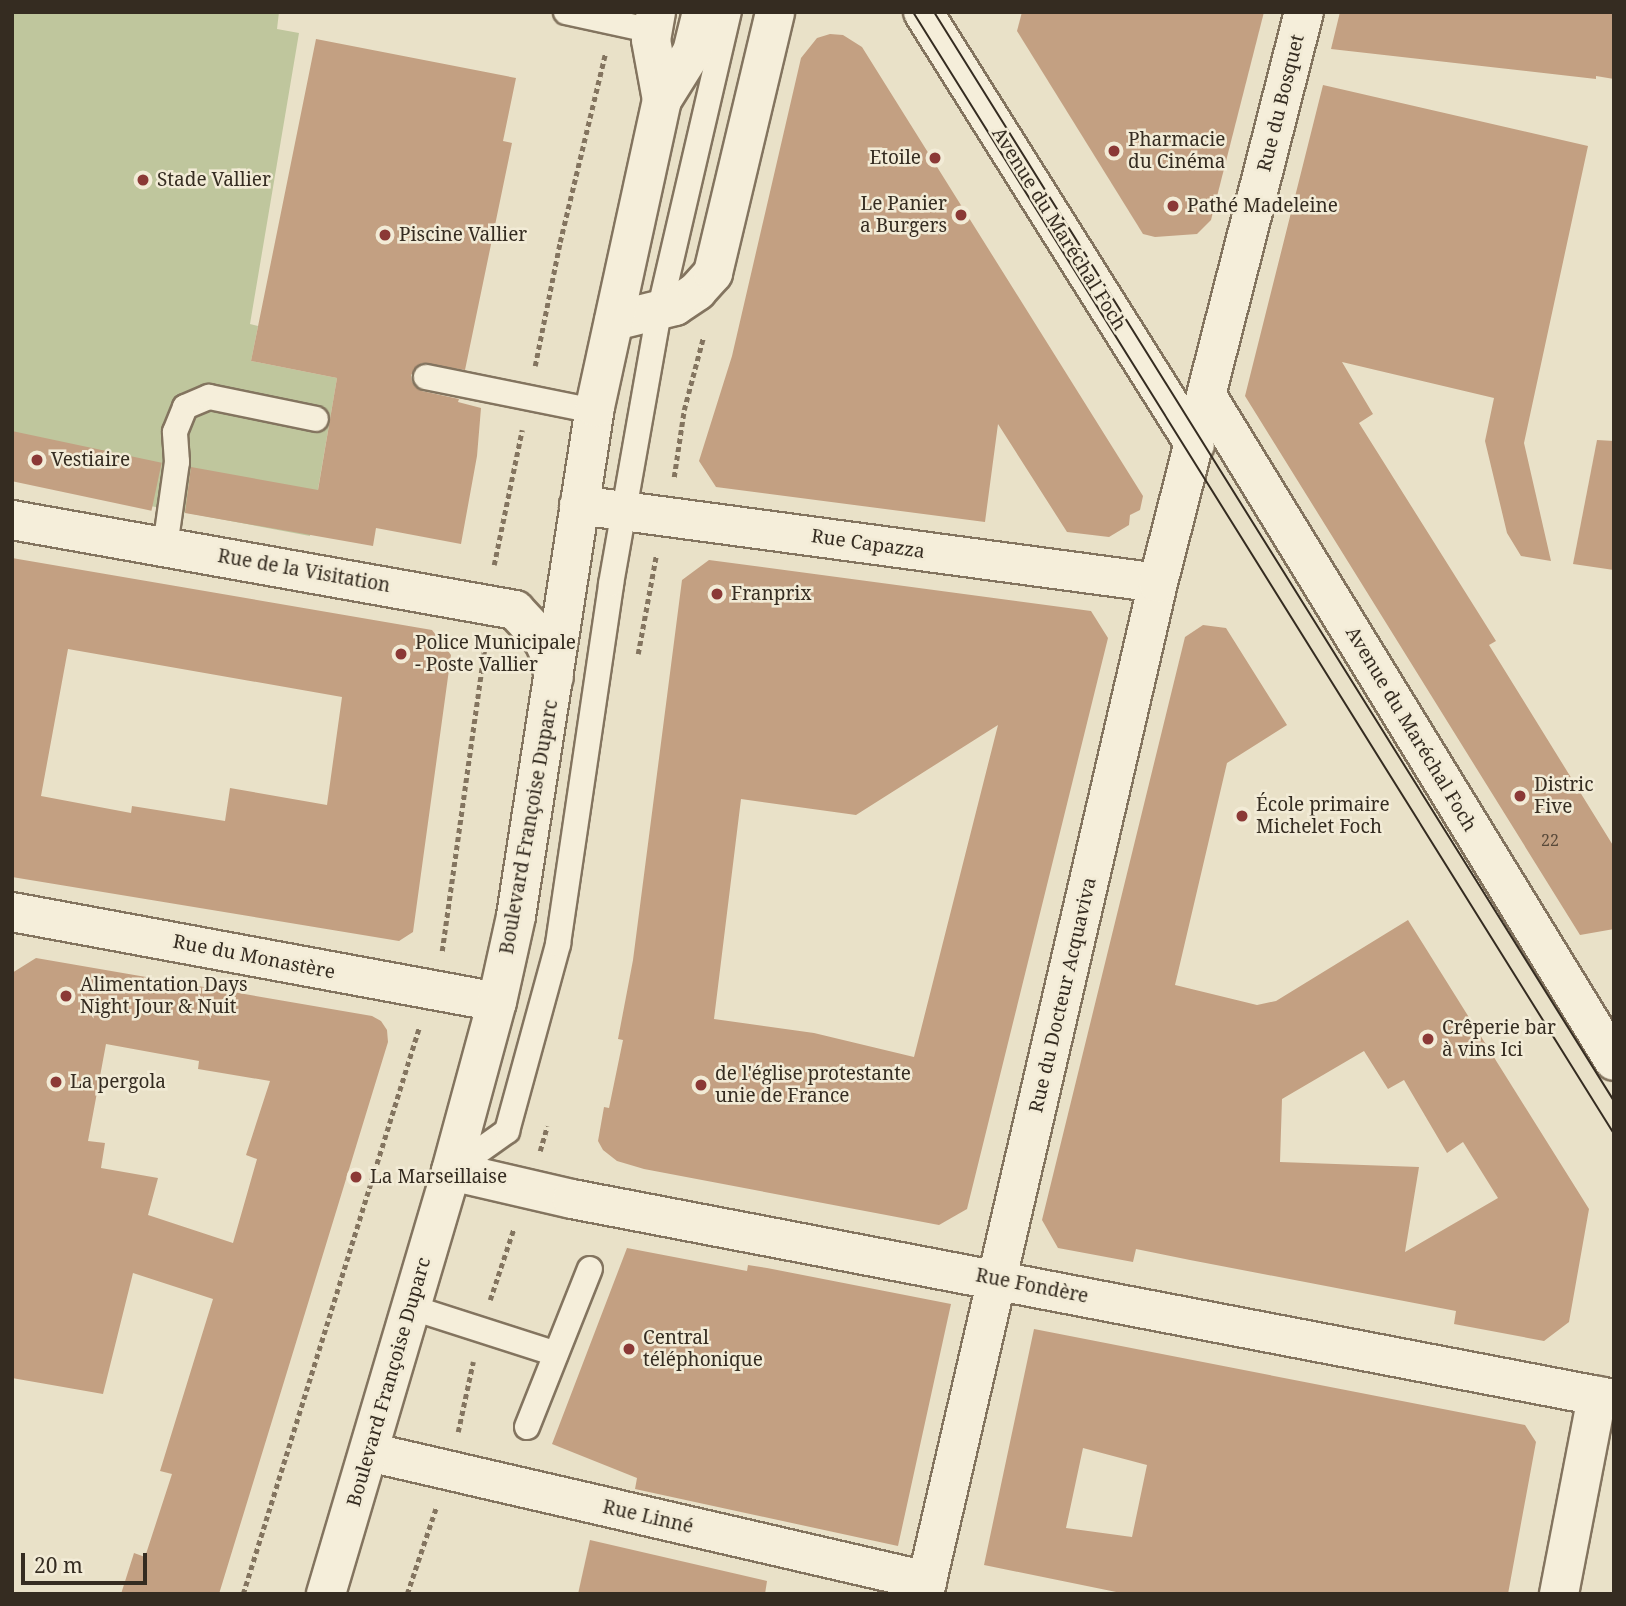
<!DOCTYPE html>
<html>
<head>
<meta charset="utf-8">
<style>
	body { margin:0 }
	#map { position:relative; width:1626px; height:1606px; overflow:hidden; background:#e9e1c8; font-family:"Noto Serif",serif }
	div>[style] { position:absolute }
	.green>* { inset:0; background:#bfc69d }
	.building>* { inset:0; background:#c3a082; transform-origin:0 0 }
	.path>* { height:4.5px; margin-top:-2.25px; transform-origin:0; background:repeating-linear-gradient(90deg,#83745f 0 5px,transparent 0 8.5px) }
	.roads { filter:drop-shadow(2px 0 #83745f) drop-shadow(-2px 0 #83745f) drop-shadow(0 2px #83745f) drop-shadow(0 -2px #83745f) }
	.lane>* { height:24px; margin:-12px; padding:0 12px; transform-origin:12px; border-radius:12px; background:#f5eeda }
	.street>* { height:38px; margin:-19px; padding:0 19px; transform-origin:19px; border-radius:19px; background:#f5eeda }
	.secondary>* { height:38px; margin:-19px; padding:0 19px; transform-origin:19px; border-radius:19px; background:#f5eeda }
	.tram>* { height:2px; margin:-1px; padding:0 1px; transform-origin:1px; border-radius:1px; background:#352c21 }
	.dots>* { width:19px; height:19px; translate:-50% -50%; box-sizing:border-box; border:4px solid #f2ebd6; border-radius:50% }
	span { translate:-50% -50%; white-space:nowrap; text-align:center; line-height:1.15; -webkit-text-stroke:5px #f2ebd6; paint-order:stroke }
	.number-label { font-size:16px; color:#584939 }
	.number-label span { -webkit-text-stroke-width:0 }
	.street-label { font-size:19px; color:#352c21 }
	.poi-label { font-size:19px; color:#352c21 }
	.left { translate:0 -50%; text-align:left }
	.right { translate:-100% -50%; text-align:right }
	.frame { position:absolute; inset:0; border:14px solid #352c21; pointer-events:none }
	.scale { position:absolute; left:21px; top:1553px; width:126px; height:32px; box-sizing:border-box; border:4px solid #352c21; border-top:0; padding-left:9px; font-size:21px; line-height:24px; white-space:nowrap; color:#352c21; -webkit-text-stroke:5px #f2ebd6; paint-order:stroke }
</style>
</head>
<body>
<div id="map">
	<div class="green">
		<div style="clip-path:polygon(12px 12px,279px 12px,277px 29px,299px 33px,250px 324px,258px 326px,251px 361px,337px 378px,310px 536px,12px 480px)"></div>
	</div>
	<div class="building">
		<div style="clip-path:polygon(1022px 12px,1264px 12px,1211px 220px,1197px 234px,1155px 237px,1143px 234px,1017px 31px)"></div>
		<div style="clip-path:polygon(1340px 12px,1614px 12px,1614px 79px,1596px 76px,1596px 79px,1331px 49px)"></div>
		<div style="clip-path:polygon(830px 34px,843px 35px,862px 47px,1143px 496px,1140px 510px,1130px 515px,1129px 525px,1109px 537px,1067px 532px,998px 424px,985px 522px,716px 487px,699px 461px,732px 356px,801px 58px,817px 38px)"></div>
		<div style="clip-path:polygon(316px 39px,516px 78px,503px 141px,512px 143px,465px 370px,422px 363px,411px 375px,412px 382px,422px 391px,459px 399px,458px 402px,481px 408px,477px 456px,461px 544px,376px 528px,373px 546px,185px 513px,191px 467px,318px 490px,337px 378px,251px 361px)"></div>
		<div style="clip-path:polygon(1323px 85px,1588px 146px,1524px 443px,1551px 561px,1521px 556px,1507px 533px,1485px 441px,1494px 398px,1342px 362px,1373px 414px,1359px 423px,1496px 641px,1489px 645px,1614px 847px,1614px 929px,1580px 935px,1245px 396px)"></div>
		<div style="left:12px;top:431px;width:153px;height:49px;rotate:12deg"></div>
		<div style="clip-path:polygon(1597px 440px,1614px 441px,1614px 570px,1573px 564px)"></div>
		<div style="clip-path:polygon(evenodd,12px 558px,432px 630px,451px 655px,413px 932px,399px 941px,12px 877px,12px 558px,68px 649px,342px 697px,327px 805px,230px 788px,225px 821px,132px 806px,131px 813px,41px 796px,68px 649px)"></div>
		<div style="clip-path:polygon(evenodd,709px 560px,1091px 611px,1108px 638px,967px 1209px,939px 1225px,644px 1169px,617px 1161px,603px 1150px,598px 1141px,604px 1107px,609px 1108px,623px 1040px,618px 1039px,633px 960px,682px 580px,709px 560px,998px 725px,914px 1057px,814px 1033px,714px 1019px,741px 799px,856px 815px,998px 725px)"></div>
		<div style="clip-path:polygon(evenodd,1203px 625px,1226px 628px,1287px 725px,1227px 763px,1175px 985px,1257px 1005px,1276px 1001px,1408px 920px,1589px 1209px,1569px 1322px,1544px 1341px,1454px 1324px,1456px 1311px,1190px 1260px,1136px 1249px,1133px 1262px,1058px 1248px,1042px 1220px,1185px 637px,1203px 625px,1364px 1051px,1388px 1089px,1404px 1080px,1447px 1153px,1463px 1142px,1498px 1198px,1405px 1252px,1419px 1167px,1280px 1162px,1282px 1099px,1364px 1051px)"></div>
		<div style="clip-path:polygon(evenodd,36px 958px,372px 1016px,381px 1021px,387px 1030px,388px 1042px,219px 1594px,121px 1594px,134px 1553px,145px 1557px,172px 1474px,160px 1471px,213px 1299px,133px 1273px,103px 1394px,12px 1378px,12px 973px,36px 958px,106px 1044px,199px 1061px,198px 1069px,270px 1081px,246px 1155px,257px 1159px,233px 1243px,148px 1215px,158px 1178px,101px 1168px,105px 1143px,88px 1141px,106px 1044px)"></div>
		<div style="clip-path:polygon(627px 1248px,747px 1271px,748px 1265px,767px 1268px,951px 1304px,898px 1546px,635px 1489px,637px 1478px,552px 1444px)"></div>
		<div style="clip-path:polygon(evenodd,1034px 1329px,1525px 1425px,1536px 1442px,1508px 1594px,1126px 1594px,984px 1565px,1034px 1329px,1083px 1448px,1147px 1465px,1132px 1537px,1066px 1528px,1083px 1448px)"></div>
		<div style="clip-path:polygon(590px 1540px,767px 1581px,765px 1594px,578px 1594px)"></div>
	</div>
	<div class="path">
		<div style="left:535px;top:366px;width:126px;rotate:-78.6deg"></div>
		<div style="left:560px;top:242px;width:193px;rotate:-76.5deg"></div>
		<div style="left:674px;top:477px;width:68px;rotate:-81.5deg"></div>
		<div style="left:684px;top:410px;width:74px;rotate:-75.2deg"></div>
		<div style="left:494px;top:565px;width:138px;rotate:-78.3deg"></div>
		<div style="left:638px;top:654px;width:100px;rotate:-79.6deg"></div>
		<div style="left:442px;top:951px;width:310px;rotate:-82deg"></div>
		<div style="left:540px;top:1151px;width:26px;rotate:-74deg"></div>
		<div style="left:490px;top:1300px;width:76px;rotate:-71.6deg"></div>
		<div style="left:458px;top:1432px;width:72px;rotate:-77.9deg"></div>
		<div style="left:243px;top:1594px;width:593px;rotate:-72.73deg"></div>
		<div style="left:407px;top:1594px;width:91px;rotate:-71.4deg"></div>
	</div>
	<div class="roads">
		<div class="lane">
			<div style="left:566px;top:12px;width:89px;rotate:12.3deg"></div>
			<div style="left:426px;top:377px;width:171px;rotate:11.4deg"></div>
			<div style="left:165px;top:547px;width:86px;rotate:-82deg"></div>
			<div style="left:177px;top:462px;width:30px;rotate:-94deg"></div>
			<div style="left:175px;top:432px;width:27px;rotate:-68deg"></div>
			<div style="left:185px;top:407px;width:26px;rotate:-23deg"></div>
			<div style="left:209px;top:397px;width:109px;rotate:11.6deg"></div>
			<div style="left:451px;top:1171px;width:69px;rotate:-35.5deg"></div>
			<div style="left:507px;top:1131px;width:194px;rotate:-74.7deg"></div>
			<div style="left:558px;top:944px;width:364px;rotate:-81.6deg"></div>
			<div style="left:611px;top:584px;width:276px;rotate:-80deg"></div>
			<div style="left:659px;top:312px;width:308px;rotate:-76.9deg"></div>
			<div style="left:410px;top:1307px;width:153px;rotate:17.8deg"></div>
			<div style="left:527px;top:1427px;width:170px;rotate:-68.3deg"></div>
		</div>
		<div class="street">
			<div style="left:923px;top:12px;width:511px;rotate:57.86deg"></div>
			<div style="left:614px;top:321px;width:63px;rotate:-13.8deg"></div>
			<div style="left:675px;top:306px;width:27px;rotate:-34deg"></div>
			<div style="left:697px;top:291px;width:24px;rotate:-48deg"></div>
			<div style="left:713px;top:273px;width:268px;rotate:-76.6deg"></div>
			<div style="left:1208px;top:398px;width:777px;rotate:58.52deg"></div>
			<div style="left:579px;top:505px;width:584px;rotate:7.67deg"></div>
			<div style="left:12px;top:520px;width:511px;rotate:10.14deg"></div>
			<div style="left:515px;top:610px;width:41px;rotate:47deg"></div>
			<div style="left:543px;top:640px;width:14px;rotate:65deg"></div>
			<div style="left:549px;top:653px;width:25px;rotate:79deg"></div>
			<div style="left:12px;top:912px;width:493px;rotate:10.5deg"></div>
			<div style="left:369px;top:1452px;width:573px;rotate:13.02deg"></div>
			<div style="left:924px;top:1594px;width:1038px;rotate:-76.97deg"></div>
			<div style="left:1158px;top:583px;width:589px;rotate:-75.66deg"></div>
			<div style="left:1559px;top:1594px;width:202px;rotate:-79.1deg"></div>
		</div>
		<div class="secondary">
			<div style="left:656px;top:12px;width:28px;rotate:100deg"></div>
			<div style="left:651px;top:40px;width:61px;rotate:79.6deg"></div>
			<div style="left:451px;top:1171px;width:124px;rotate:13deg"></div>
			<div style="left:572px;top:1199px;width:1061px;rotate:10.87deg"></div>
			<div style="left:326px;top:1594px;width:441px;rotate:-73.5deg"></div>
			<div style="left:451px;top:1171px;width:175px;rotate:-74.8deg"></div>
			<div style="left:497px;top:1002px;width:88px;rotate:-77.5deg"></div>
			<div style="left:516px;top:916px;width:515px;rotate:-81.18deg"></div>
			<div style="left:595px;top:407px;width:314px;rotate:-77.7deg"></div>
			<div style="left:662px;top:100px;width:57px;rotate:-58deg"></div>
			<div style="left:692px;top:52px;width:41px;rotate:-76deg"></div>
		</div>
	</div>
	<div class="tram">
		<div style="left:913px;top:12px;width:1323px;rotate:58deg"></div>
		<div style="left:934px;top:12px;width:1284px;rotate:58.02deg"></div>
	</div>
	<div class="dots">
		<div style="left:1114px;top:151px;background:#8b3936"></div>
		<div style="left:935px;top:158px;background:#8b3936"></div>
		<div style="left:143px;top:180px;background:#8b3936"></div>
		<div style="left:1173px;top:206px;background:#8b3936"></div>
		<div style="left:961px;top:215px;background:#8b3936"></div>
		<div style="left:385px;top:235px;background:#8b3936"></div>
		<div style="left:37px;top:460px;background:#8b3936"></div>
		<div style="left:717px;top:594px;background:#8b3936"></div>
		<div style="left:401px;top:654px;background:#8b3936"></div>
		<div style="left:1520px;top:796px;background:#8b3936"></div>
		<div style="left:1242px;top:816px;background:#8b3936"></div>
		<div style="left:66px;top:996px;background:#8b3936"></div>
		<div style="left:1428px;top:1039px;background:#8b3936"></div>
		<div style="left:56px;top:1082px;background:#8b3936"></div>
		<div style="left:701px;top:1085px;background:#8b3936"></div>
		<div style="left:356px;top:1177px;background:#8b3936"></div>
		<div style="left:629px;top:1349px;background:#8b3936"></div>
	</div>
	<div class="number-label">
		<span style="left:1550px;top:840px">22</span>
	</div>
	<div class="street-label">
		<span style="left:1281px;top:103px;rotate:-76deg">Rue du Bosquet</span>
		<span style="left:1059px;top:229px;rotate:58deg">Avenue du Maréchal Foch</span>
		<span style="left:868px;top:544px;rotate:8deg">Rue Capazza</span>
		<span style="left:304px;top:571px;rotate:10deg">Rue de la Visitation</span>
		<span style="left:1411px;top:729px;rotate:59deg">Avenue du Maréchal Foch</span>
		<span style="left:529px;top:827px;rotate:-80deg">Boulevard Françoise Duparc</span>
		<span style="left:254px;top:957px;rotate:11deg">Rue du Monastère</span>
		<span style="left:1063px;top:995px;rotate:-77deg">Rue du Docteur Acquaviva</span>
		<span style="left:1032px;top:1286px;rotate:11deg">Rue Fondère</span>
		<span style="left:389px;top:1382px;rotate:-74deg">Boulevard Françoise Duparc</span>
		<span style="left:648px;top:1517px;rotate:13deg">Rue Linné</span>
	</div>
	<div class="poi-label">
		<span class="left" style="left:1128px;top:151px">Pharmacie<br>du Cinéma</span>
		<span class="right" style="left:921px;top:158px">Etoile</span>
		<span class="left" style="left:157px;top:180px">Stade Vallier</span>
		<span class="right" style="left:947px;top:215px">Le Panier<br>a Burgers</span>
		<span class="left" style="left:1187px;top:206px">Pathé Madeleine</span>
		<span class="left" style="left:399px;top:235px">Piscine Vallier</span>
		<span class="left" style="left:51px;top:460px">Vestiaire</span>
		<span class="left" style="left:731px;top:594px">Franprix</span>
		<span class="left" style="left:415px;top:654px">Police Municipale<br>- Poste Vallier</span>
		<span class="left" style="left:1534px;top:796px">Distric<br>Five</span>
		<span class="left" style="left:1256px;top:816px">École primaire<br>Michelet Foch</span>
		<span class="left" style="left:80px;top:996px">Alimentation Days<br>Night Jour &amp; Nuit</span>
		<span class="left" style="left:1442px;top:1039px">Crêperie bar<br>à vins Ici</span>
		<span class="left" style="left:715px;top:1085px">de l'église protestante<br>unie de France</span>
		<span class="left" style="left:70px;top:1082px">La pergola</span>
		<span class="left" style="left:370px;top:1177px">La Marseillaise</span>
		<span class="left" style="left:643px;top:1349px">Central<br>téléphonique</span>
	</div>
	<div class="frame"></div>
	<div class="scale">20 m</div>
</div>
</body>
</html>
